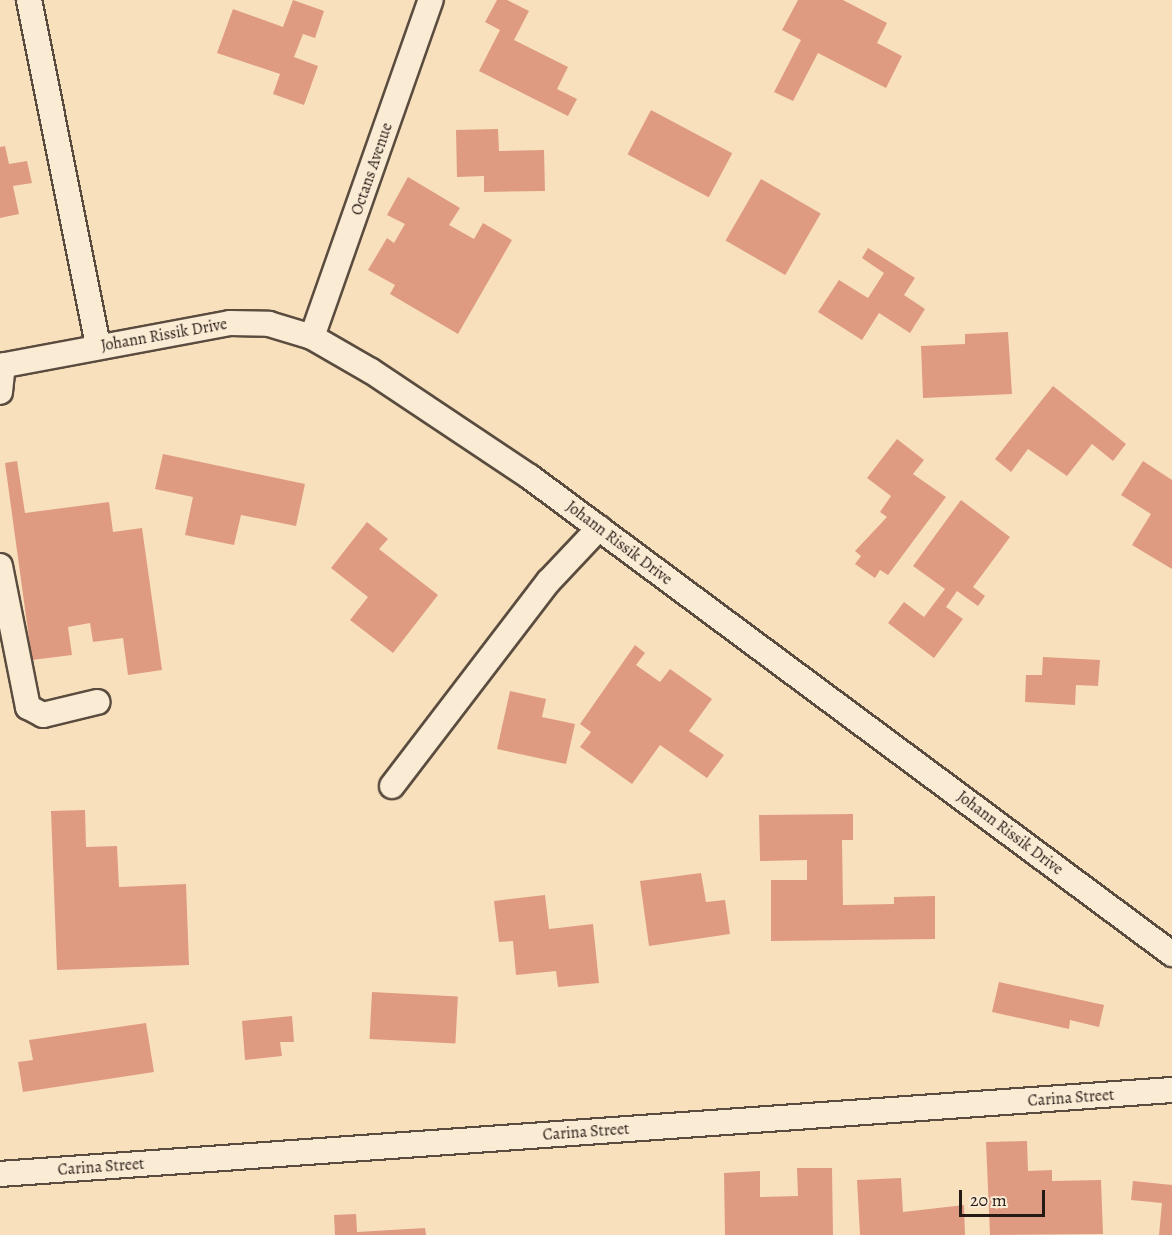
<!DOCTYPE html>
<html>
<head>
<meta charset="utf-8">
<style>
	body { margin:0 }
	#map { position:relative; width:1172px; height:1235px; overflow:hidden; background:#f8e0bd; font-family:Alegreya,serif }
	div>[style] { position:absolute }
	.building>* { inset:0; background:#df9b82; transform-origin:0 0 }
	.roads { filter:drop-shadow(2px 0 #5a4c3f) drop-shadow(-2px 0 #5a4c3f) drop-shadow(0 2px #5a4c3f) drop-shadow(0 -2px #5a4c3f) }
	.street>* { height:24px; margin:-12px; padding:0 12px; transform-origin:12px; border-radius:12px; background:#faebd4 }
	span { translate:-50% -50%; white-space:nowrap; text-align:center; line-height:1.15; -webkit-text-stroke:5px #faebd4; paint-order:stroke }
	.street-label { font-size:16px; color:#251a15 }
	.scale { position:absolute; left:959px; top:1190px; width:86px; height:27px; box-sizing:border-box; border:3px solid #251a15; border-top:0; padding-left:8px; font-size:18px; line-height:21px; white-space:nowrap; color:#251a15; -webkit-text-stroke:4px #faebd4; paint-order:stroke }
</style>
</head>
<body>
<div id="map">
	<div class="building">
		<div style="clip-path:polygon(293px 0,324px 11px,315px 38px,303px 34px,294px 57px,318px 66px,304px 105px,273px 94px,280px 74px,217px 53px,233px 9px,283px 27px)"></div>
		<div style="clip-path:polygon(497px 0,507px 0,529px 11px,514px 40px,568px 67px,557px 89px,577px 99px,568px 116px,479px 71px,500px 30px,485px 22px)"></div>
		<div style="clip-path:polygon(798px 0,843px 0,887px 23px,877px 43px,902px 56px,886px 88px,818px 53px,793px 101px,774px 92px,801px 40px,782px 30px)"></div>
		<div style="left:651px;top:110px;width:92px;height:50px;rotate:28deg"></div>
		<div style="clip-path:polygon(498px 129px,499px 151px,544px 150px,545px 191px,484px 192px,484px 176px,457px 177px,456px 130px)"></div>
		<div style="clip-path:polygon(5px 146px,9px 164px,27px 161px,32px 183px,13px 186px,19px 214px,0 218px,0 147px)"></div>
		<div style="clip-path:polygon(408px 177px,460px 208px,449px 225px,474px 239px,483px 223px,512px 240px,458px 334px,390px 294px,395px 285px,368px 270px,387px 238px,394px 243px,405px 224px,387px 215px)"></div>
		<div style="left:761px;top:179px;width:69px;height:71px;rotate:30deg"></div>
		<div style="clip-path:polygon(868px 248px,915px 278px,904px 295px,925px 309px,910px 333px,879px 313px,862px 340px,818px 312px,839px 280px,868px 298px,884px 273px,862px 258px)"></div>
		<div style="clip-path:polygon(1008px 332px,1012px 394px,923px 398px,921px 346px,965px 344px,965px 334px)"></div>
		<div style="clip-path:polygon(1053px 386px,1126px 444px,1113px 461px,1092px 444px,1067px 476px,1028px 449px,1011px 472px,995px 459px)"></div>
		<div style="clip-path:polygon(897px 439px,924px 460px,913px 474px,946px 497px,888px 575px,880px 570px,875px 578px,855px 564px,861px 556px,855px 551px,887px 517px,880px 512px,891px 496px,867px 478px)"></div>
		<div style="clip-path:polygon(163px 454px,305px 484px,296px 526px,241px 515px,234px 545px,185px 535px,193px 497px,155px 489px)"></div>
		<div style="clip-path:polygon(17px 461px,25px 513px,109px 502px,113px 532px,142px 528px,162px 670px,128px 675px,123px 638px,93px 642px,90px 623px,68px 627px,72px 655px,32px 660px,5px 463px)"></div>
		<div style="clip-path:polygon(1143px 461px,1172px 480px,1172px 569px,1132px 545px,1151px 514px,1121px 495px)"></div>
		<div style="clip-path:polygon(961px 500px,1010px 537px,973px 587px,985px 596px,978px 606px,957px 591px,946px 607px,963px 619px,934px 658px,888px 623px,904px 602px,924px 617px,945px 589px,913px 566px)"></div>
		<div style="clip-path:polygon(367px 522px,388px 539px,379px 549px,438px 595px,393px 653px,350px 620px,368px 597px,331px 568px)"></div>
		<div style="clip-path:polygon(635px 645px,645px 653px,636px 665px,660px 682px,670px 669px,712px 699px,689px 731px,724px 755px,707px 778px,660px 745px,632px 784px,580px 747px,591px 732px,580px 724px)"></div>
		<div style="clip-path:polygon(1043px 657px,1100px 660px,1098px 686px,1076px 685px,1075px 705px,1025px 702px,1026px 675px,1042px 675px)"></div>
		<div style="clip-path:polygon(510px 691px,546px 699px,542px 717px,575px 724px,566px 764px,497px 749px)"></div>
		<div style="clip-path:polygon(85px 810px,86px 847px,117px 846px,119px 887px,186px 884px,189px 965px,57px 970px,51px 811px)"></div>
		<div style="clip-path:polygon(853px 814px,853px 840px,842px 840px,843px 905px,894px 904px,894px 897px,935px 896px,935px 939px,771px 941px,771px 880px,807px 880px,807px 860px,760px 861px,759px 815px)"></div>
		<div style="clip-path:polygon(701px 873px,706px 902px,725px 900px,730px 934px,649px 946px,640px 881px)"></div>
		<div style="clip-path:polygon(545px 895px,549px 929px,593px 924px,599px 983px,558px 987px,556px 971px,516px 975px,513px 941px,499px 942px,494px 901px)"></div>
		<div style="clip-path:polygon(999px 982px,1104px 1005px,1099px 1027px,1070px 1020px,1069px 1029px,992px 1012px)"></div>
		<div style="left:372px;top:992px;width:86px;height:47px;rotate:3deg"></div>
		<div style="clip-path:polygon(292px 1016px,294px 1042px,280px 1042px,282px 1056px,245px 1060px,242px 1021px)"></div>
		<div style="clip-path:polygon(146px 1023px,154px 1072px,23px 1092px,18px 1062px,33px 1060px,29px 1040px)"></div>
		<div style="clip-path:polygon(1027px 1141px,1028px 1171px,1052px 1170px,1052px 1181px,1101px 1180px,1103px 1234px,990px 1235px,986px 1142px)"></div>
		<div style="clip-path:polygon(797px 1168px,832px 1168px,833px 1235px,725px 1235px,724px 1173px,760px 1171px,760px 1197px,798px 1196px)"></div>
		<div style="clip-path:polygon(901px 1178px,903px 1212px,964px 1205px,965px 1235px,860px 1235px,857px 1180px)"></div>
		<div style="clip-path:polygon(1133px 1181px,1172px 1185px,1172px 1235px,1159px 1235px,1162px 1203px,1131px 1200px)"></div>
		<div style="clip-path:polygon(356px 1214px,357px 1232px,425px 1228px,426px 1235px,335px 1235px,334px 1215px)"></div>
	</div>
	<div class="roads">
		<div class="street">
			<div style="left:29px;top:0;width:352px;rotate:78.7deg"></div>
			<div style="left:312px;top:337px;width:357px;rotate:-70.6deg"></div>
			<div style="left:0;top:366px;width:234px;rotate:-10.6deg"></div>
			<div style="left:230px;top:323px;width:39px;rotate:1deg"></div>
			<div style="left:269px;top:324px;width:45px;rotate:16.8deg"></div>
			<div style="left:312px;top:337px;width:68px;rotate:30deg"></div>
			<div style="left:371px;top:371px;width:191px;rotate:33.7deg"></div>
			<div style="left:530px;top:477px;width:800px;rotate:36.61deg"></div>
			<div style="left:0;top:392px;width:27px;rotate:-84deg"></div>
			<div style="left:0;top:566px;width:144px;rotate:78.8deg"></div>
			<div style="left:28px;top:707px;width:17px;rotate:28deg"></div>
			<div style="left:43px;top:715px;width:56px;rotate:-13.5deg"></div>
			<div style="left:392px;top:786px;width:258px;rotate:-52.6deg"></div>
			<div style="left:549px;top:581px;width:73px;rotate:-46.7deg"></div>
			<div style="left:0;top:1174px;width:1175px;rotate:-4.1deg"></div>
		</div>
	</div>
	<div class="street-label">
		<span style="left:372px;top:169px;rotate:-71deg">Octans Avenue</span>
		<span style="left:164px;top:335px;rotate:-10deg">Johann Rissik Drive</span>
		<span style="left:619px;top:543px;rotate:37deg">Johann Rissik Drive</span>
		<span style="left:1010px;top:833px;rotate:37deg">Johann Rissik Drive</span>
		<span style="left:1071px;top:1098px;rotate:-4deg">Carina Street</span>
		<span style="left:586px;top:1132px;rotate:-4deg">Carina Street</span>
		<span style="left:101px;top:1167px;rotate:-4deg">Carina Street</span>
	</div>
	<div class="scale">20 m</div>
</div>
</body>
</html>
